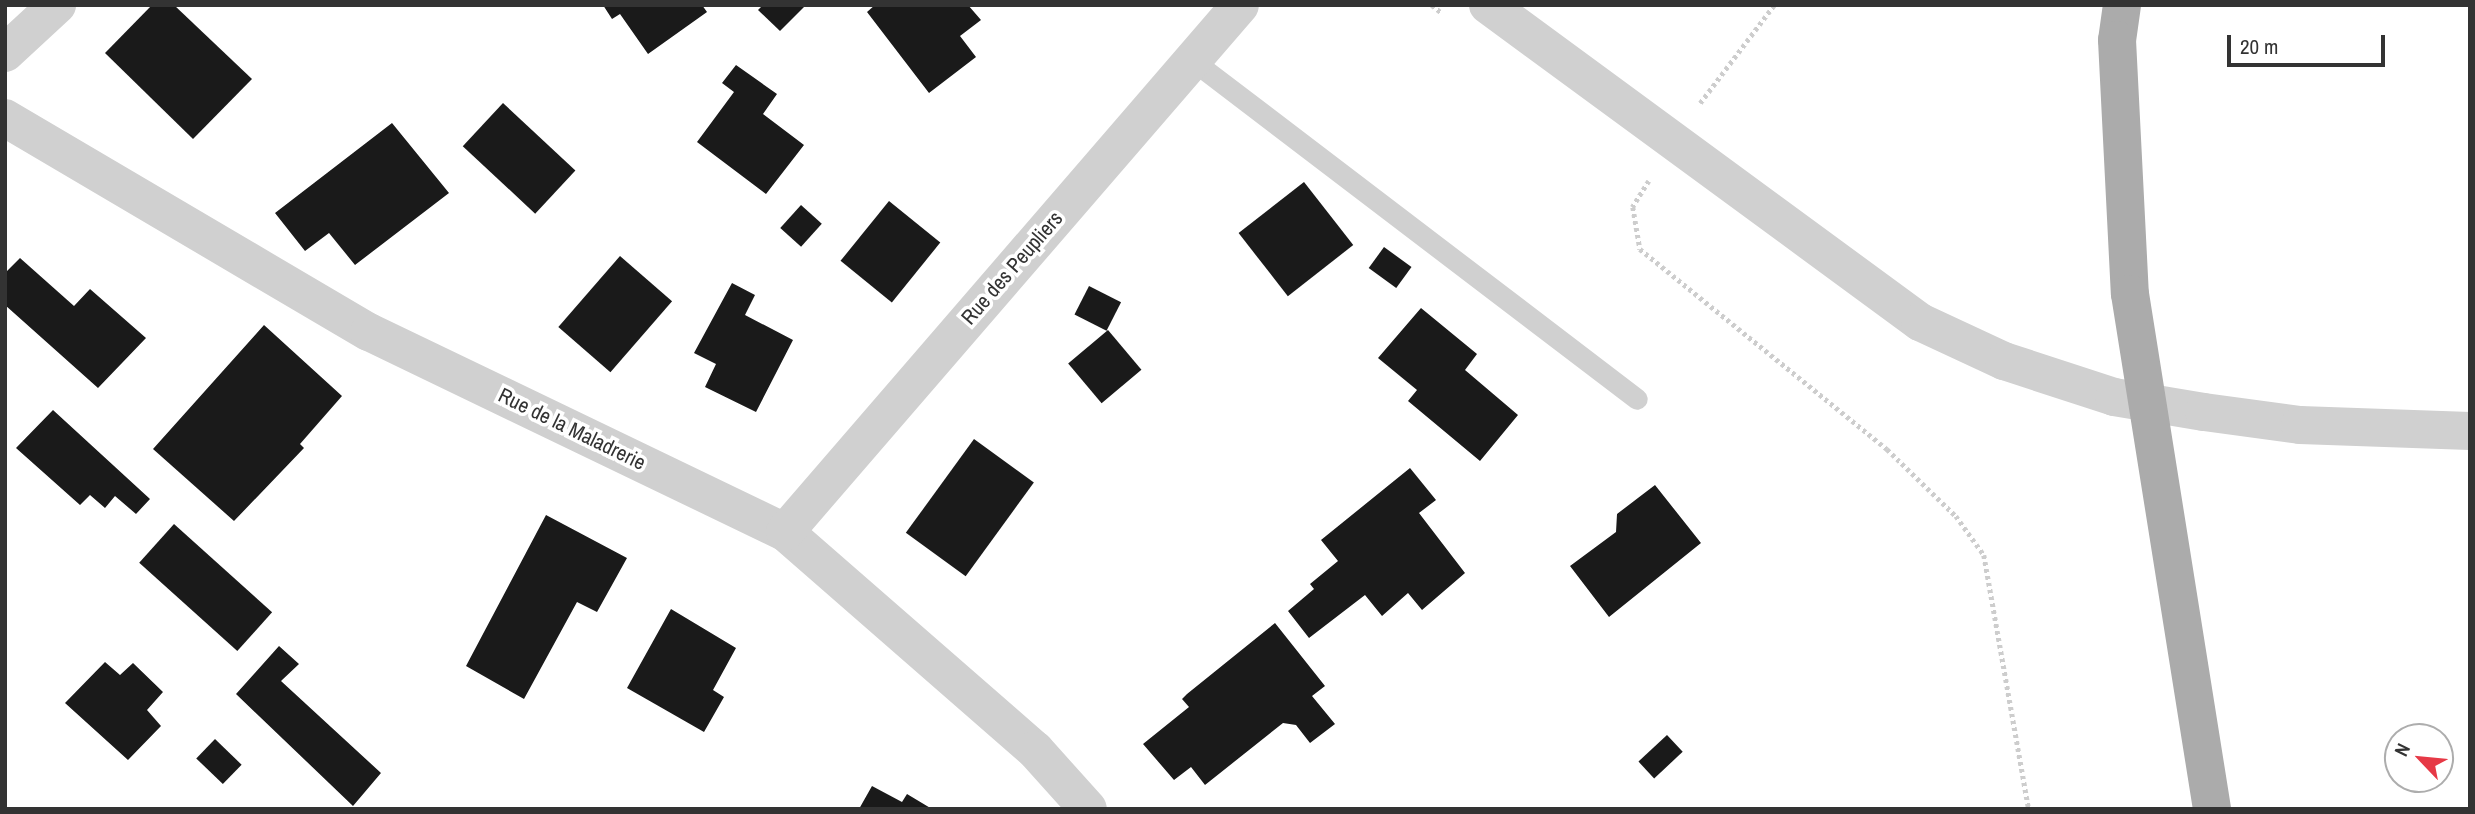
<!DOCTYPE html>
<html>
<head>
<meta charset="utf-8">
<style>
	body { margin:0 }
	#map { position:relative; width:2475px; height:814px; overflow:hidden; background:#fff; font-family:"Archivo Narrow",sans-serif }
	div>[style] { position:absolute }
	.building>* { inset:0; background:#1a1a1a; transform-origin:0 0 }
	.path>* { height:4.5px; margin-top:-2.25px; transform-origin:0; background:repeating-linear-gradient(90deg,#cdcdcd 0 3.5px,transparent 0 7px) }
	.lane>* { height:21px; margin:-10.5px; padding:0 10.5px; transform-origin:10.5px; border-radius:10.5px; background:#d0d0d0 }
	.street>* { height:38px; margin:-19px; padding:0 19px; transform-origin:19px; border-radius:19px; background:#d0d0d0 }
	.primary>* { height:38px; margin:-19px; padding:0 19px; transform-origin:19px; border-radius:19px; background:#ababab }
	span { translate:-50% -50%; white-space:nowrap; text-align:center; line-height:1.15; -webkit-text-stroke:7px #fff; paint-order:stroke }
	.street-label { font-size:21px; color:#333 }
	.frame { position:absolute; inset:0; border:7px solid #333; pointer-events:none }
	.north { position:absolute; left:2384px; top:723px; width:70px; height:70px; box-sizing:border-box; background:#fff; border:2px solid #adadad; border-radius:50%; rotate:296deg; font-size:19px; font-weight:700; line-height:28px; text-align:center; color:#333 }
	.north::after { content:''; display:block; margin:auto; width:24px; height:32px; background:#e63946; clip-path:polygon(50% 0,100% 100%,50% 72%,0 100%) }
	.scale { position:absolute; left:2227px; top:35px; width:158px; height:32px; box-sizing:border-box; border:4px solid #333; border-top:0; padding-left:9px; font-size:21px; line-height:24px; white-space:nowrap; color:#333; -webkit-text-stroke:5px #fff; paint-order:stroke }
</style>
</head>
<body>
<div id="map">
	<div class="building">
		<div style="clip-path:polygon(152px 5px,174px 5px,252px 79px,193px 139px,105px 53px)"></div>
		<div style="clip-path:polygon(603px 5px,702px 5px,707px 12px,648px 54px,620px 14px,612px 19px)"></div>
		<div style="clip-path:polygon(763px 5px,806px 5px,780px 31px,758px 10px)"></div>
		<div style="clip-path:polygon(875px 5px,968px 5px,981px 20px,960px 36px,976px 57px,929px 93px,867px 12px)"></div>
		<div style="clip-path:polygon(736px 65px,777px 94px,763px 114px,804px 145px,766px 194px,697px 142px,734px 92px,722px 83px)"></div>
		<div style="left:503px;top:103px;width:99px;height:59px;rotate:43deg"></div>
		<div style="clip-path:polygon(392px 123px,449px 193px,355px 265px,329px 233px,305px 251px,275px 213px)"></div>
		<div style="left:1304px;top:182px;width:80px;height:83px;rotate:52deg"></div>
		<div style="left:889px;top:201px;width:66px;height:77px;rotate:39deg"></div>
		<div style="left:801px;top:205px;width:28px;height:31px;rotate:42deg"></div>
		<div style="left:1384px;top:247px;width:34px;height:26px;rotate:36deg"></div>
		<div style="left:620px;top:256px;width:69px;height:94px;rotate:41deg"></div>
		<div style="clip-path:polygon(20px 258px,74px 306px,90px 289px,146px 338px,98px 388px,5px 305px,5px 273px)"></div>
		<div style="clip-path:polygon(732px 283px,755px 295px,745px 315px,793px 340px,756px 412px,705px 387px,716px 364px,694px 353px)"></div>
		<div style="left:1089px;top:286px;width:36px;height:32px;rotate:27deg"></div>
		<div style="clip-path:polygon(1421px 308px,1477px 354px,1465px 370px,1518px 415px,1480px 461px,1408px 401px,1417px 390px,1378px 358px)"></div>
		<div style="clip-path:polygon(264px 325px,342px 396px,300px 444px,304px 448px,234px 521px,153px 449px)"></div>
		<div style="left:1108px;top:330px;width:52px;height:52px;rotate:50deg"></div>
		<div style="clip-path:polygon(53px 410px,150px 499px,136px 514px,115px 496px,105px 508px,90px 495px,80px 505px,16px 448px)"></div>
		<div style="left:974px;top:439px;width:74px;height:116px;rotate:36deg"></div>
		<div style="clip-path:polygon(1410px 468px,1436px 500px,1419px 513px,1465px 573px,1422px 610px,1408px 593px,1382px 616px,1365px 595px,1309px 638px,1288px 611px,1314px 589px,1310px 584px,1338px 561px,1321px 540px)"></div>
		<div style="clip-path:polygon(1655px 485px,1701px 543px,1609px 617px,1570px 566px,1616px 532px,1617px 514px)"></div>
		<div style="clip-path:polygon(546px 515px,627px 558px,597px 612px,577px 602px,524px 699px,466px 666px)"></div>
		<div style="left:174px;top:524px;width:132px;height:52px;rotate:42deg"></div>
		<div style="clip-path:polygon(671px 609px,736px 648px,713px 690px,724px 697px,704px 732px,627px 688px)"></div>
		<div style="clip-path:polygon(1275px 623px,1325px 686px,1312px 696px,1335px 724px,1310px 743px,1296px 725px,1283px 723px,1205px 785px,1191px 767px,1174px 780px,1143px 744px,1189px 707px,1182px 699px,1187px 694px)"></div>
		<div style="clip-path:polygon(279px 646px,299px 664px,281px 681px,381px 773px,353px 806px,236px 694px)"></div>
		<div style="clip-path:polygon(105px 662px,120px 675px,133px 663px,163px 692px,147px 710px,161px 726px,128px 760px,65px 703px)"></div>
		<div style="left:1667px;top:735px;width:23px;height:39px;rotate:47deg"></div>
		<div style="left:215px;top:739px;width:37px;height:27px;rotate:44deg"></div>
		<div style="clip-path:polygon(872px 786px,902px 802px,907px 794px,932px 809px,859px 809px)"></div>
	</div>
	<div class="path">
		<div style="left:1432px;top:5px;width:13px;rotate:39deg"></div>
		<div style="left:1700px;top:103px;width:123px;rotate:-52.9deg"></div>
		<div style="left:1649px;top:181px;width:31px;rotate:122deg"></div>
		<div style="left:1633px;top:207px;width:43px;rotate:80.5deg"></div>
		<div style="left:1640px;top:249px;width:318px;rotate:39deg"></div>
		<div style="left:1887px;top:449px;width:96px;rotate:44.2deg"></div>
		<div style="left:1956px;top:516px;width:48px;rotate:54.3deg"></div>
		<div style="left:1984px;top:555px;width:258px;rotate:80deg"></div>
	</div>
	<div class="lane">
		<div style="left:1192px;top:60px;width:559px;rotate:37.3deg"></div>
	</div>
	<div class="street">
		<div style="left:1488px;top:5px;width:536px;rotate:36.27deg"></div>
		<div style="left:1920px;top:322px;width:93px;rotate:24.9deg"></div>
		<div style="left:2004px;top:361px;width:116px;rotate:18.1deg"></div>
		<div style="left:2114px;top:397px;width:91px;rotate:9.5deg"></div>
		<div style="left:2204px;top:412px;width:97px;rotate:7.7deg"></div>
		<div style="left:2300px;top:425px;width:170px;rotate:2deg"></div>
		<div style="left:5px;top:53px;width:71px;rotate:-42.7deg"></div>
		<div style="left:5px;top:118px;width:422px;rotate:30.5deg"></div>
		<div style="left:369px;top:332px;width:462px;rotate:25.7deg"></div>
		<div style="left:785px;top:532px;width:332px;rotate:41.1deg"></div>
		<div style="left:1035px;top:750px;width:79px;rotate:48.1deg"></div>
		<div style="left:785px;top:532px;width:696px;rotate:-49.19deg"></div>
	</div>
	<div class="primary">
		<div style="left:2122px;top:5px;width:35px;rotate:98deg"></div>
		<div style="left:2117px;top:40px;width:254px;rotate:87.1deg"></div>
		<div style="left:2130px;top:294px;width:521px;rotate:80.95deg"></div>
	</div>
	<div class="street-label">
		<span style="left:1012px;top:268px;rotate:-49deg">Rue des Peupliers</span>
		<span style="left:572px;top:429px;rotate:26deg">Rue de la Maladrerie</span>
	</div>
	<div class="frame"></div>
	<div class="north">N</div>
	<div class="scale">20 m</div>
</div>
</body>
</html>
